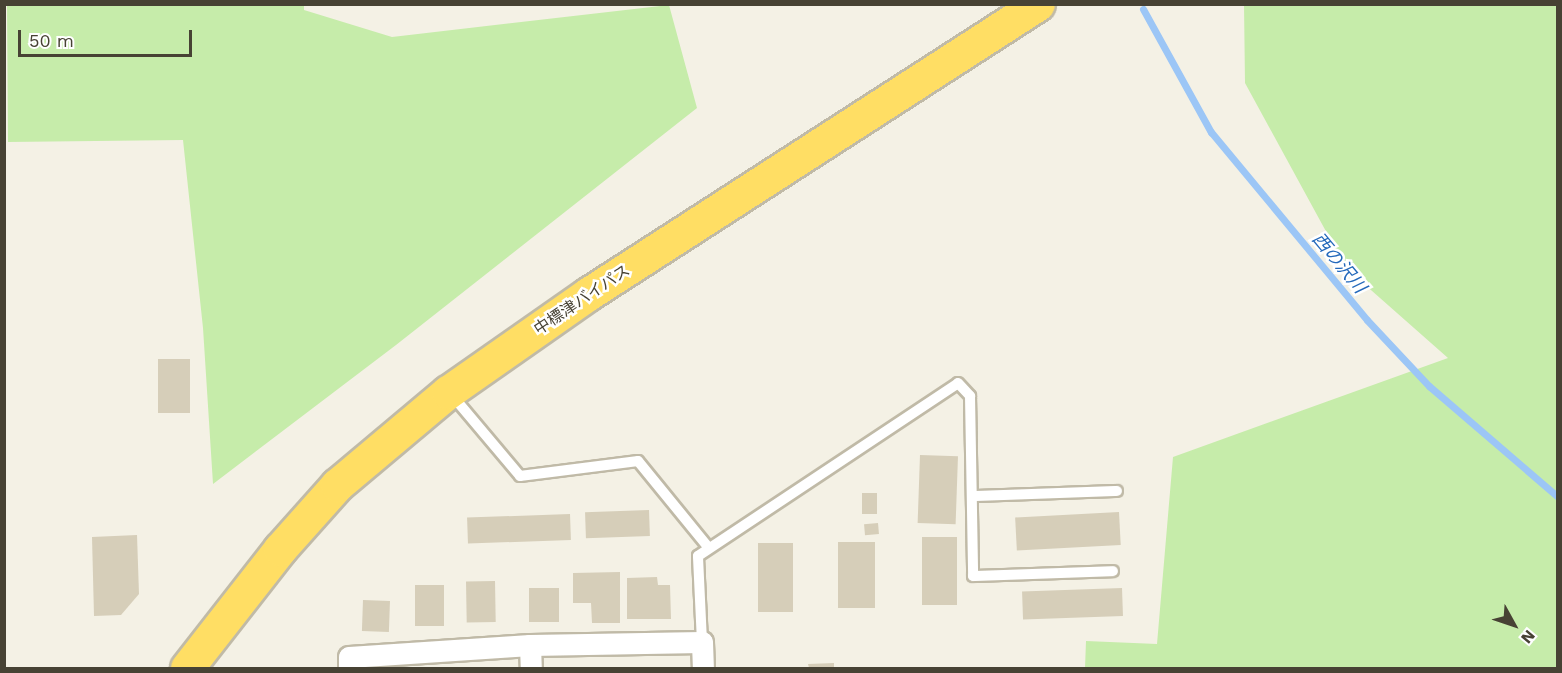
<!DOCTYPE html>
<html>
<head>
<meta charset="utf-8">
<style>
	body { margin:0 }
	#map { position:relative; width:1562px; height:673px; overflow:hidden; background:#f4f1e5; font-family:"Work Sans","Noto Sans JP",sans-serif }
	div>[style] { position:absolute }
	.green>* { inset:0; background:#c6ecaa }
	.stream>* { height:7px; margin:-3.5px; padding:0 3.5px; transform-origin:3.5px; border-radius:3.5px; background:#9cc6f6 }
	.building>* { inset:0; background:#d6ceb9; transform-origin:0 0 }
	.roads { filter:drop-shadow(2px 0 #c0baa7) drop-shadow(-2px 0 #c0baa7) drop-shadow(0 2px #c0baa7) drop-shadow(0 -2px #c0baa7) }
	.lane>* { height:10px; margin:-5px; padding:0 5px; transform-origin:5px; border-radius:5px; background:#fff }
	.street>* { height:21px; margin:-10.5px; padding:0 10.5px; transform-origin:10.5px; border-radius:10.5px; background:#fff }
	.highway>* { height:33px; margin:-16.5px; padding:0 16.5px; transform-origin:16.5px; border-radius:16.5px; background:#ffde64 }
	span { translate:-50% -50%; white-space:nowrap; text-align:center; line-height:1.15; -webkit-text-stroke:5px #fff; paint-order:stroke }
	.street-label { font-size:16px; color:#474234 }
	.water-label { font-size:18px; color:#2469bb; font-style:italic }
	.frame { position:absolute; inset:0; border:6px solid #474234; pointer-events:none }
	.north { position:absolute; left:1484px; top:595px; width:60px; height:60px; -webkit-text-stroke:4px #fff; paint-order:stroke; rotate:130deg; font-size:16px; font-weight:700; line-height:24px; text-align:center; color:#474234 }
	.north::after { content:''; display:block; margin:auto; width:21px; height:27px; background:#474234; clip-path:polygon(50% 0,100% 100%,50% 72%,0 100%) }
	.scale { position:absolute; left:18px; top:30px; width:174px; height:27px; box-sizing:border-box; border:3px solid #474234; border-top:0; padding-left:8px; font-size:18px; line-height:21px; white-space:nowrap; color:#474234; -webkit-text-stroke:4px #fff; paint-order:stroke }
</style>
</head>
<body>
<div id="map">
	<div class="green">
		<div style="clip-path:polygon(7px 5px,304px 5px,304px 10px,392px 37px,669px 5px,697px 108px,396px 345px,213px 484px,203px 328px,183px 140px,8px 142px)"></div>
		<div style="clip-path:polygon(1244px 5px,1557px 5px,1557px 668px,1085px 668px,1086px 641px,1157px 644px,1173px 457px,1448px 358px,1346px 268px,1245px 83px)"></div>
	</div>
	<div class="stream">
		<div style="left:1143px;top:9px;width:141px;rotate:61.1deg"></div>
		<div style="left:1211px;top:132px;width:244px;rotate:50.3deg"></div>
		<div style="left:1367px;top:320px;width:91px;rotate:46.8deg"></div>
		<div style="left:1429px;top:386px;width:170px;rotate:40.7deg"></div>
	</div>
	<div class="building">
		<div style="left:158px;top:359px;width:32px;height:54px"></div>
		<div style="left:920px;top:455px;width:38px;height:68px;rotate:2deg"></div>
		<div style="left:877px;top:493px;width:21px;height:15px;rotate:90deg"></div>
		<div style="left:649px;top:510px;width:26px;height:64px;rotate:88deg"></div>
		<div style="left:1119px;top:512px;width:33px;height:104px;rotate:87deg"></div>
		<div style="left:570px;top:514px;width:26px;height:103px;rotate:88deg"></div>
		<div style="left:878px;top:523px;width:11px;height:14px;rotate:85deg"></div>
		<div style="clip-path:polygon(137px 535px,139px 594px,121px 615px,94px 616px,92px 537px)"></div>
		<div style="left:957px;top:537px;width:68px;height:35px;rotate:90deg"></div>
		<div style="left:838px;top:542px;width:37px;height:66px"></div>
		<div style="left:758px;top:543px;width:35px;height:69px"></div>
		<div style="clip-path:polygon(620px 572px,620px 623px,592px 623px,591px 603px,573px 603px,573px 573px)"></div>
		<div style="clip-path:polygon(657px 577px,658px 585px,670px 585px,671px 619px,627px 619px,627px 578px)"></div>
		<div style="left:495px;top:581px;width:41px;height:29px;rotate:89deg"></div>
		<div style="left:415px;top:585px;width:29px;height:41px"></div>
		<div style="left:529px;top:588px;width:30px;height:34px"></div>
		<div style="left:1122px;top:588px;width:28px;height:100px;rotate:88deg"></div>
		<div style="left:363px;top:600px;width:27px;height:31px;rotate:2deg"></div>
		<div style="clip-path:polygon(834px 663px,834px 668px,809px 668px,808px 664px)"></div>
	</div>
	<div class="roads">
		<div class="lane">
			<div style="left:451px;top:394px;width:107px;rotate:49.9deg"></div>
			<div style="left:520px;top:476px;width:119px;rotate:-7.2deg"></div>
			<div style="left:638px;top:461px;width:112px;rotate:50.8deg"></div>
			<div style="left:974px;top:496px;width:143px;rotate:-2deg"></div>
			<div style="left:702px;top:642px;width:86px;rotate:-92.7deg"></div>
			<div style="left:698px;top:556px;width:312px;rotate:-33.6deg"></div>
			<div style="left:958px;top:383px;width:18px;rotate:47deg"></div>
			<div style="left:970px;top:396px;width:180px;rotate:89deg"></div>
			<div style="left:973px;top:576px;width:140px;rotate:-2deg"></div>
		</div>
		<div class="street">
			<div style="left:530px;top:645px;width:172px;rotate:-1deg"></div>
			<div style="left:702px;top:642px;width:26px;rotate:88deg"></div>
			<div style="left:349px;top:668px;width:11px;rotate:-90deg"></div>
			<div style="left:349px;top:657px;width:181px;rotate:-3.8deg"></div>
			<div style="left:530px;top:645px;width:23px;rotate:88deg"></div>
		</div>
		<div class="highway">
			<div style="left:187px;top:668px;width:151px;rotate:-52deg"></div>
			<div style="left:280px;top:549px;width:86px;rotate:-48.3deg"></div>
			<div style="left:337px;top:485px;width:145px;rotate:-40deg"></div>
			<div style="left:448px;top:392px;width:171px;rotate:-35deg"></div>
			<div style="left:588px;top:294px;width:535px;rotate:-32.8deg"></div>
		</div>
	</div>
	<div class="street-label">
		<span style="left:582px;top:300px;rotate:-34deg">中標津バイパス</span>
	</div>
	<div class="water-label">
		<span style="left:1339px;top:263px;rotate:50deg">西の沢川</span>
	</div>
	<div class="frame"></div>
	<div class="north">N</div>
	<div class="scale">50 m</div>
</div>
</body>
</html>
